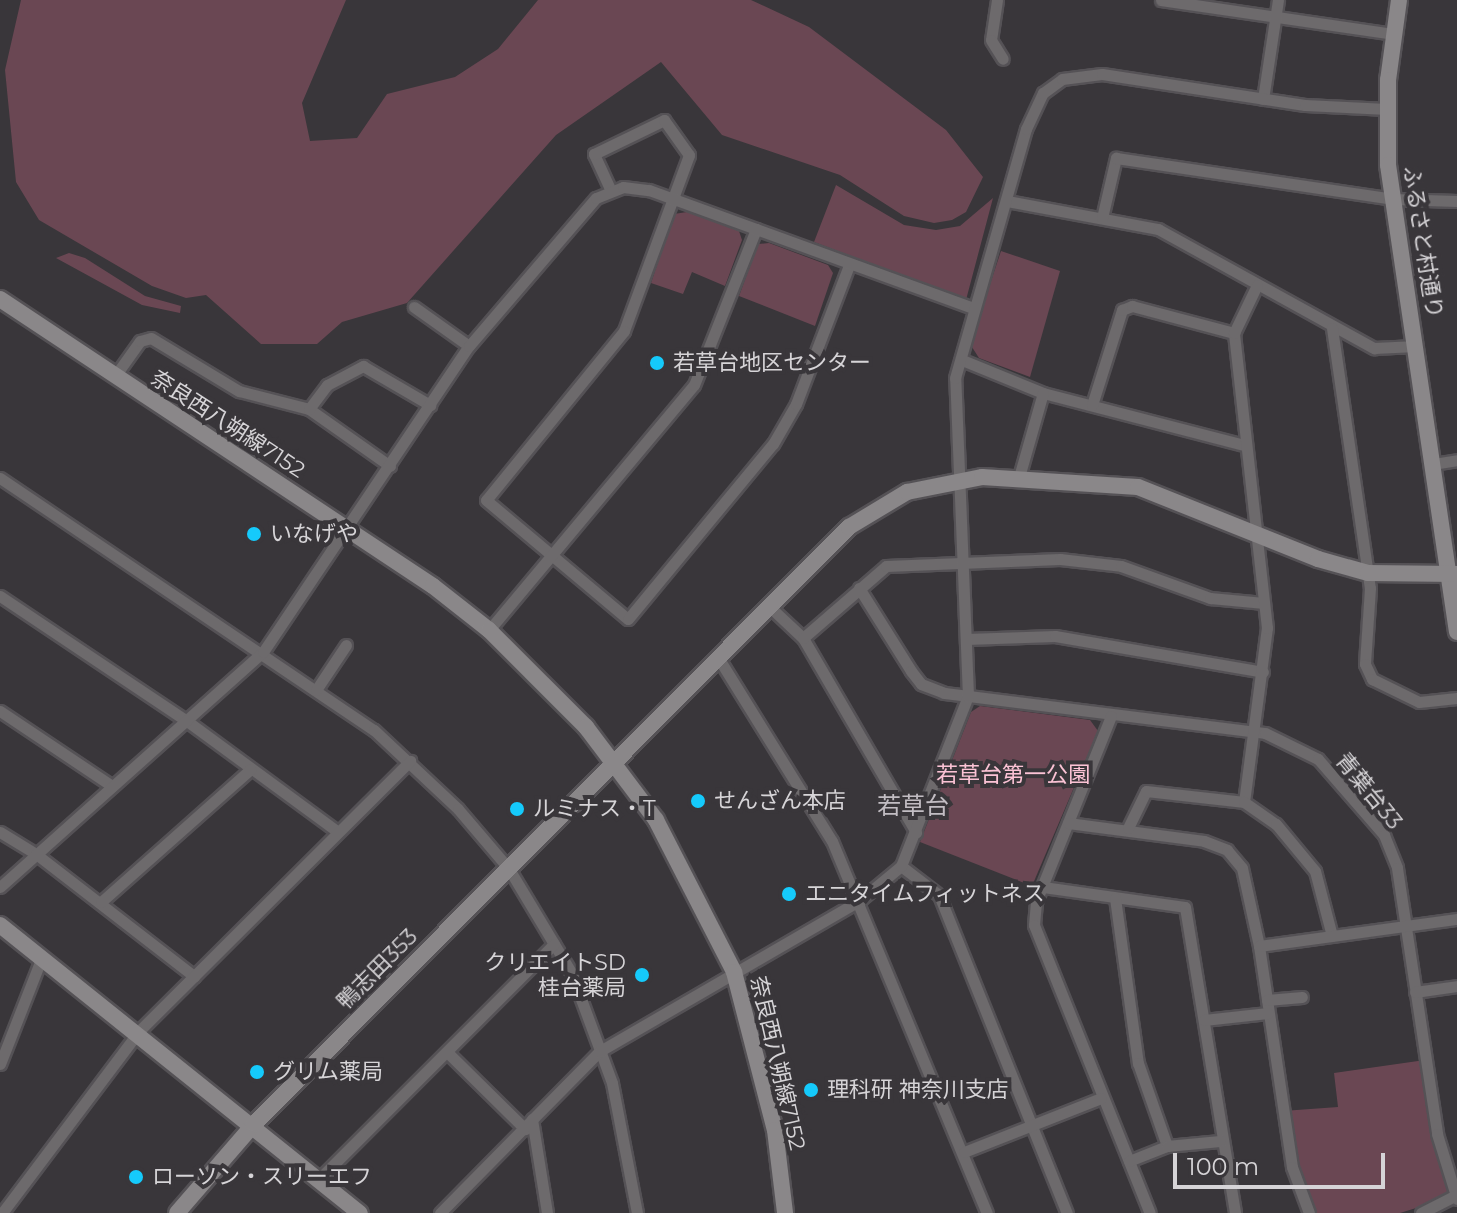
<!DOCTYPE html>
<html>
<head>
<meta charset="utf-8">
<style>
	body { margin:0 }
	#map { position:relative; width:1457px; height:1213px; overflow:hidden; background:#39363a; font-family:Montserrat,"Noto Sans JP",sans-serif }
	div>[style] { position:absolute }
	.green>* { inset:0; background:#6a4753 }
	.roads { filter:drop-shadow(2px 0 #555256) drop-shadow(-2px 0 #555256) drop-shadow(0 2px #555256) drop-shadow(0 -2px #555256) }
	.street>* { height:11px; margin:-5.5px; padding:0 5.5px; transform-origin:5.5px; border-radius:5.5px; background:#6d6a6c }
	.secondary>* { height:16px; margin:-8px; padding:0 8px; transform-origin:8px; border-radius:8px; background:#8a8789 }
	.dots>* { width:22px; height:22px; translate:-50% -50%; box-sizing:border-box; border:4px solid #39363a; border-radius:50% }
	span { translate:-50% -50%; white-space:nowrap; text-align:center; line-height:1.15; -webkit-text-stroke:8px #39363a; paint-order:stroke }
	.street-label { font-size:22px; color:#d6d4d7 }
	.poi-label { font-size:22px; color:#d6d4d7 }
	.left { translate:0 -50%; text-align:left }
	.right { translate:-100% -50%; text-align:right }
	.park-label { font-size:22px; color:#fbc3d5 }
	.neighbourhood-label { font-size:24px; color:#c2bdc3 }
	.scale { position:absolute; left:1173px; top:1153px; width:212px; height:36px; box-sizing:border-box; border:4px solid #d6d4d7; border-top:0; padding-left:10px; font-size:24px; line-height:28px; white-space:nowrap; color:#d6d4d7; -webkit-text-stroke:6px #39363a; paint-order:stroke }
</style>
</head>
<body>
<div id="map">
	<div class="green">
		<div style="clip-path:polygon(21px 0,346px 0,302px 103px,310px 141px,357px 138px,387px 94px,455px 77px,498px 49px,538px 0,751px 0,809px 27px,946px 130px,983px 177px,966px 212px,952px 220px,934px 223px,904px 216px,840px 175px,722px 135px,661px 62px,556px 135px,407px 303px,342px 322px,317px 344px,261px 344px,206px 295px,186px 298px,152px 286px,39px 220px,16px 182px,5px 70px)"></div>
		<div style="clip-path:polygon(836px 185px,904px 225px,936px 230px,960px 226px,993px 198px,966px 300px,814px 242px)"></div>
		<div style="clip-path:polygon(687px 212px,739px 231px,742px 240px,725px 286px,692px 272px,683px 294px,651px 283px,674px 214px)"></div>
		<div style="clip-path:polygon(769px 243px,828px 265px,833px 273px,815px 326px,739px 296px,758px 244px)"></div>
		<div style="clip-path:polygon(1001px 251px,1060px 271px,1030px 377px,979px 358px,970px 344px)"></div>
		<div style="clip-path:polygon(69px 253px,85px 258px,145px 296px,181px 306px,180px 313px,142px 305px,56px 258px)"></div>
		<div style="clip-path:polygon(980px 706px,1090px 720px,1098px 731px,1032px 886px,920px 842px,971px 712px)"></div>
		<div style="clip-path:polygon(1425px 1060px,1455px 1196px,1400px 1213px,1314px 1213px,1293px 1173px,1283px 1111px,1338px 1107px,1334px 1073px)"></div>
	</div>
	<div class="roads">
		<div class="street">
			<div style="left:997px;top:0;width:40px;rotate:98.5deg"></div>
			<div style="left:991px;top:40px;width:22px;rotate:58deg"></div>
			<div style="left:1161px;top:0;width:234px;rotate:8.3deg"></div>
			<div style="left:1263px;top:99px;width:100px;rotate:-81.4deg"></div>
			<div style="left:611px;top:191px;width:41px;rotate:-114.7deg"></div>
			<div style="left:594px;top:154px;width:78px;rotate:-25.9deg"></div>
			<div style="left:664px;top:120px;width:43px;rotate:54.5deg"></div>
			<div style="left:689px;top:155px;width:188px;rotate:110.3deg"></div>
			<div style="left:624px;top:331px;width:218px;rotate:129.2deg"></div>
			<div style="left:486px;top:500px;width:185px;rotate:40deg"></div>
			<div style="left:628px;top:619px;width:227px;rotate:-50.4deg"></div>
			<div style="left:773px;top:444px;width:46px;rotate:-60.1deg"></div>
			<div style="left:796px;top:404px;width:149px;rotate:-69.1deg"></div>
			<div style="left:1007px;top:201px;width:154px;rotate:10.5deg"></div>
			<div style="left:1158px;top:229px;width:247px;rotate:28.9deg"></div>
			<div style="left:1374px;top:348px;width:42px;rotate:-2.7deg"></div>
			<div style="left:1102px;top:218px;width:62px;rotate:-76.9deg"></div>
			<div style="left:1116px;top:158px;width:279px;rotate:8.4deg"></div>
			<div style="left:1392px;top:199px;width:65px;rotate:1.8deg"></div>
			<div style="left:414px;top:307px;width:67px;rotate:35.3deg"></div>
			<div style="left:1332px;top:328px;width:263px;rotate:81.7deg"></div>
			<div style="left:1370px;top:588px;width:76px;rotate:93.8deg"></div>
			<div style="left:1365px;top:664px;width:17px;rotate:65deg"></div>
			<div style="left:1372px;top:679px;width:52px;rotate:26.1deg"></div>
			<div style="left:1419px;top:702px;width:38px;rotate:-6deg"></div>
			<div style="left:962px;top:360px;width:87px;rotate:22.2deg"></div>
			<div style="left:1043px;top:393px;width:208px;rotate:14.5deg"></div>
			<div style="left:115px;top:376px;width:43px;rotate:-54.5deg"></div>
			<div style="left:140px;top:341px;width:11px;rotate:-15deg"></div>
			<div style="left:151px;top:338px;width:103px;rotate:31.1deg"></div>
			<div style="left:239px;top:391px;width:72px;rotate:14.4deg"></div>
			<div style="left:309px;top:409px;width:99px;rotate:35.1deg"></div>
			<div style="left:1092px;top:405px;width:100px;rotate:-72.5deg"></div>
			<div style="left:1122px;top:310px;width:11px;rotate:-22deg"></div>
			<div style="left:1132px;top:306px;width:106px;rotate:14.8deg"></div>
			<div style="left:309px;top:409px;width:30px;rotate:-53deg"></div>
			<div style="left:327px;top:385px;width:41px;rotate:-27.8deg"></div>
			<div style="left:363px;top:366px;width:78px;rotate:30.2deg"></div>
			<div style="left:1433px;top:464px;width:24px;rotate:-9deg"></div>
			<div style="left:1019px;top:477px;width:87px;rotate:-74.1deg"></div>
			<div style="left:0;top:478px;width:451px;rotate:34deg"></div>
			<div style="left:374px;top:730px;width:115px;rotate:43.2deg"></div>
			<div style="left:458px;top:809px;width:79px;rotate:49.6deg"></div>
			<div style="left:509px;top:869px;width:120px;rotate:59deg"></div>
			<div style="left:571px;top:972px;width:118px;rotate:69.7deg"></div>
			<div style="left:612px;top:1083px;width:132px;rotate:79.1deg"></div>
			<div style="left:859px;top:588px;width:98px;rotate:57.9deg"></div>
			<div style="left:911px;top:671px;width:16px;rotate:52deg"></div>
			<div style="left:921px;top:684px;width:25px;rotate:21deg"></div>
			<div style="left:944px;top:693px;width:323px;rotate:7.1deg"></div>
			<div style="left:1265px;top:733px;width:59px;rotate:26.1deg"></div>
			<div style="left:1318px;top:759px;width:101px;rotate:49deg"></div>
			<div style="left:1384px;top:835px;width:35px;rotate:68deg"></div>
			<div style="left:1397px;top:868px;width:269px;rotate:81.4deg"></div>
			<div style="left:1437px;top:1134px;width:68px;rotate:72.9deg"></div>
			<div style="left:0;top:596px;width:225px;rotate:33.8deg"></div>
			<div style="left:187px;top:721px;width:186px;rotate:36.3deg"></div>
			<div style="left:771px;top:608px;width:44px;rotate:43.2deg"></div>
			<div style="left:803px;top:638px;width:225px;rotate:59.8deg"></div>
			<div style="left:489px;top:630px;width:319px;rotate:-50.1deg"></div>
			<div style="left:694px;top:385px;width:168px;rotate:-68.3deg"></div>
			<div style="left:803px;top:638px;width:110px;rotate:-40.9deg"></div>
			<div style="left:886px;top:566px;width:174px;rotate:-2.3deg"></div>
			<div style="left:1060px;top:559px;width:61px;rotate:6.5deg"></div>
			<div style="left:1121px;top:566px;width:95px;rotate:19.8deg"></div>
			<div style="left:1210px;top:598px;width:54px;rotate:5.3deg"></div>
			<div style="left:966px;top:639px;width:89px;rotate:-1.9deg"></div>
			<div style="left:1055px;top:636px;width:211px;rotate:9.8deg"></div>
			<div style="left:719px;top:659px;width:214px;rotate:58.2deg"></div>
			<div style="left:832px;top:841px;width:403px;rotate:67.4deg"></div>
			<div style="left:316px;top:690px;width:54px;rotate:-56.3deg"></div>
			<div style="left:0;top:711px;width:135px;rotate:33.8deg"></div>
			<div style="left:1111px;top:716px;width:201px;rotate:112deg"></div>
			<div style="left:1036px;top:902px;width:23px;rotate:95deg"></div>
			<div style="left:1034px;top:925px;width:310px;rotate:68.1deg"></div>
			<div style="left:1244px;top:802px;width:176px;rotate:-82.5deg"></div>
			<div style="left:1267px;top:628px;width:297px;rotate:-96.4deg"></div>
			<div style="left:1234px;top:333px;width:53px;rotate:-64.4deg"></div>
			<div style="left:1068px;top:823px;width:137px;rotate:7.5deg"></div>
			<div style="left:1204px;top:841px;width:25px;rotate:21deg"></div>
			<div style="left:1227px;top:850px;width:23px;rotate:50deg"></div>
			<div style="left:1242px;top:868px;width:80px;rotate:77.7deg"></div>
			<div style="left:1259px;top:946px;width:223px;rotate:81.5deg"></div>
			<div style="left:1292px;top:1167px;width:49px;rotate:69.7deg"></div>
			<div style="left:1128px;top:828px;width:41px;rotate:-64.1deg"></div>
			<div style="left:1146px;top:791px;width:99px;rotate:6.4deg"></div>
			<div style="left:1244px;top:802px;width:39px;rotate:35deg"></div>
			<div style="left:1276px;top:824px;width:61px;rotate:50.3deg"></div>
			<div style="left:1315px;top:871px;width:67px;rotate:75.3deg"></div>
			<div style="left:0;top:832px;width:42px;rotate:31.4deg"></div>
			<div style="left:36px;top:854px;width:200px;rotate:37.7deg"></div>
			<div style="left:901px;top:866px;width:48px;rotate:37.3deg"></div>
			<div style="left:939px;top:895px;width:343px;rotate:68.1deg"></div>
			<div style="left:0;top:887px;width:353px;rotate:-41.8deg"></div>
			<div style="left:263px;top:652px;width:369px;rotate:-56.1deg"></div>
			<div style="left:469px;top:346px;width:195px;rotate:-49.4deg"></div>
			<div style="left:596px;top:198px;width:29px;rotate:-22deg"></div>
			<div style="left:623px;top:187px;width:26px;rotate:7deg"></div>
			<div style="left:649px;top:190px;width:346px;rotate:20deg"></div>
			<div style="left:1043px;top:887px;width:143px;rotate:8deg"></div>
			<div style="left:1185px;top:907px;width:310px;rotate:80.7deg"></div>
			<div style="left:1115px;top:898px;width:167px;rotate:82.1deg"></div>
			<div style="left:1138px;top:1063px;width:88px;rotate:70.7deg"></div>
			<div style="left:101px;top:902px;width:200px;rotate:-41.6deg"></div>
			<div style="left:1259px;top:946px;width:200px;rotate:-7.8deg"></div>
			<div style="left:1415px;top:992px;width:42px;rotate:-8.1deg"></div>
			<div style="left:1267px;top:1000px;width:35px;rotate:-5deg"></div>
			<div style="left:1204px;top:1020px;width:64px;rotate:-6.2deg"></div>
			<div style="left:447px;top:1052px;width:110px;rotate:44.6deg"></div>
			<div style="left:0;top:1064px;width:115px;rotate:-68.6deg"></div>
			<div style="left:532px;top:1119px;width:95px;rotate:80.9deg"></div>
			<div style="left:964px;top:1152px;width:147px;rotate:-21.5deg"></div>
			<div style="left:1129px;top:1161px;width:41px;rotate:-21.5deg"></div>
			<div style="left:1167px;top:1146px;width:53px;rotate:-5.4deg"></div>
			<div style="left:320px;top:1178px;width:331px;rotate:-45deg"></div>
			<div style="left:2px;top:1213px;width:228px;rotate:-53deg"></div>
			<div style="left:139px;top:1031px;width:383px;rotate:-44.9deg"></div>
			<div style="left:440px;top:1213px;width:228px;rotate:-45.4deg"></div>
			<div style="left:600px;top:1051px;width:301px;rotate:-30.1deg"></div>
			<div style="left:860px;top:900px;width:53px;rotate:-39.7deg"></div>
			<div style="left:901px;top:866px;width:183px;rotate:-68.5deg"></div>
			<div style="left:968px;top:696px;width:318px;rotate:-92.3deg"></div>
			<div style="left:955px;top:378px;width:259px;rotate:-74.1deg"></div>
			<div style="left:1026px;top:129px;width:40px;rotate:-65deg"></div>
			<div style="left:1043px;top:93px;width:24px;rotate:-36deg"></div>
			<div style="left:1062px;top:79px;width:40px;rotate:-7.1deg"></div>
			<div style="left:1102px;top:74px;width:205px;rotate:8.7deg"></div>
			<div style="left:1305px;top:105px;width:82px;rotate:2.8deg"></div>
			<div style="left:1421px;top:1213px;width:38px;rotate:-27deg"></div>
		</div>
		<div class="secondary">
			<div style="left:1399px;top:0;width:81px;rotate:97.8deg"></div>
			<div style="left:1388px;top:80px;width:85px;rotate:90deg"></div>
			<div style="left:1388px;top:165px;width:472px;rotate:81.6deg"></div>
			<div style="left:0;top:299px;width:519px;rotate:33.54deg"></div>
			<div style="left:433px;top:586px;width:71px;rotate:38.2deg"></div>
			<div style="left:489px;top:630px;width:137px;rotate:45deg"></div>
			<div style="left:586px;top:727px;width:116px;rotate:53deg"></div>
			<div style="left:656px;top:820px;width:171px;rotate:62.8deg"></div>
			<div style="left:734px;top:972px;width:163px;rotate:75.5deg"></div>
			<div style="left:775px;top:1130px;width:84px;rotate:83.1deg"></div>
			<div style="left:0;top:925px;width:461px;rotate:38.7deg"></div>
			<div style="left:177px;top:1213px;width:118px;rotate:-49.1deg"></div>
			<div style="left:254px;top:1124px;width:843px;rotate:-45.1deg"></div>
			<div style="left:849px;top:527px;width:68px;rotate:-31.1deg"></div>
			<div style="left:907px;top:492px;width:76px;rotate:-11.3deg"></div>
			<div style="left:982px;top:477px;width:156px;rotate:3.7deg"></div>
			<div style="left:1138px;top:487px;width:194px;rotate:21.8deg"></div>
			<div style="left:1318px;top:559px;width:52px;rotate:15.6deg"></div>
			<div style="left:1368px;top:573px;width:89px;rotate:0.6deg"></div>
		</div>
	</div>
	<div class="dots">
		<div style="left:657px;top:363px;background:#15cafb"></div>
		<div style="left:254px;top:534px;background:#15cafb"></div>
		<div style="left:698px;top:801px;background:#15cafb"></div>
		<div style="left:517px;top:809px;background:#15cafb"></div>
		<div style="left:789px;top:894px;background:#15cafb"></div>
		<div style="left:642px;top:975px;background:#15cafb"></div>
		<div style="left:257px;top:1072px;background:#15cafb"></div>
		<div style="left:811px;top:1090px;background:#15cafb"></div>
		<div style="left:136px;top:1177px;background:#15cafb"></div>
	</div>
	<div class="street-label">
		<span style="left:1423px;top:242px;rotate:81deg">ふるさと村通り</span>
		<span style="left:228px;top:424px;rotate:33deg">奈良西八朔線7152</span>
		<span style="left:1369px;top:791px;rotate:51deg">青葉台33</span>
		<span style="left:377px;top:969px;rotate:-45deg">鴨志田353</span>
		<span style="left:778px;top:1063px;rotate:77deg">奈良西八朔線7152</span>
	</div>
	<div class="poi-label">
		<span class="left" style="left:673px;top:363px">若草台地区センター</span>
		<span class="left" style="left:270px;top:534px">いなげや</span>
		<span class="left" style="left:714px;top:801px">せんざん本店</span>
		<span class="left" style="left:533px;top:809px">ルミナス・T</span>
		<span class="left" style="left:805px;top:894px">エニタイムフィットネス</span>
		<span class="right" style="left:626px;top:975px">クリエイトSD<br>桂台薬局</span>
		<span class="left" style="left:273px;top:1072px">グリム薬局</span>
		<span class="left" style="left:827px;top:1090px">理科研 神奈川支店</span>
		<span class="left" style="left:152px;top:1177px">ローソン・スリーエフ</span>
	</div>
	<div class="park-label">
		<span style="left:1013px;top:775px">若草台第一公園</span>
	</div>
	<div class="neighbourhood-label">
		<span style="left:913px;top:806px">若草台</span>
	</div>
	<div class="scale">100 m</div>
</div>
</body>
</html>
